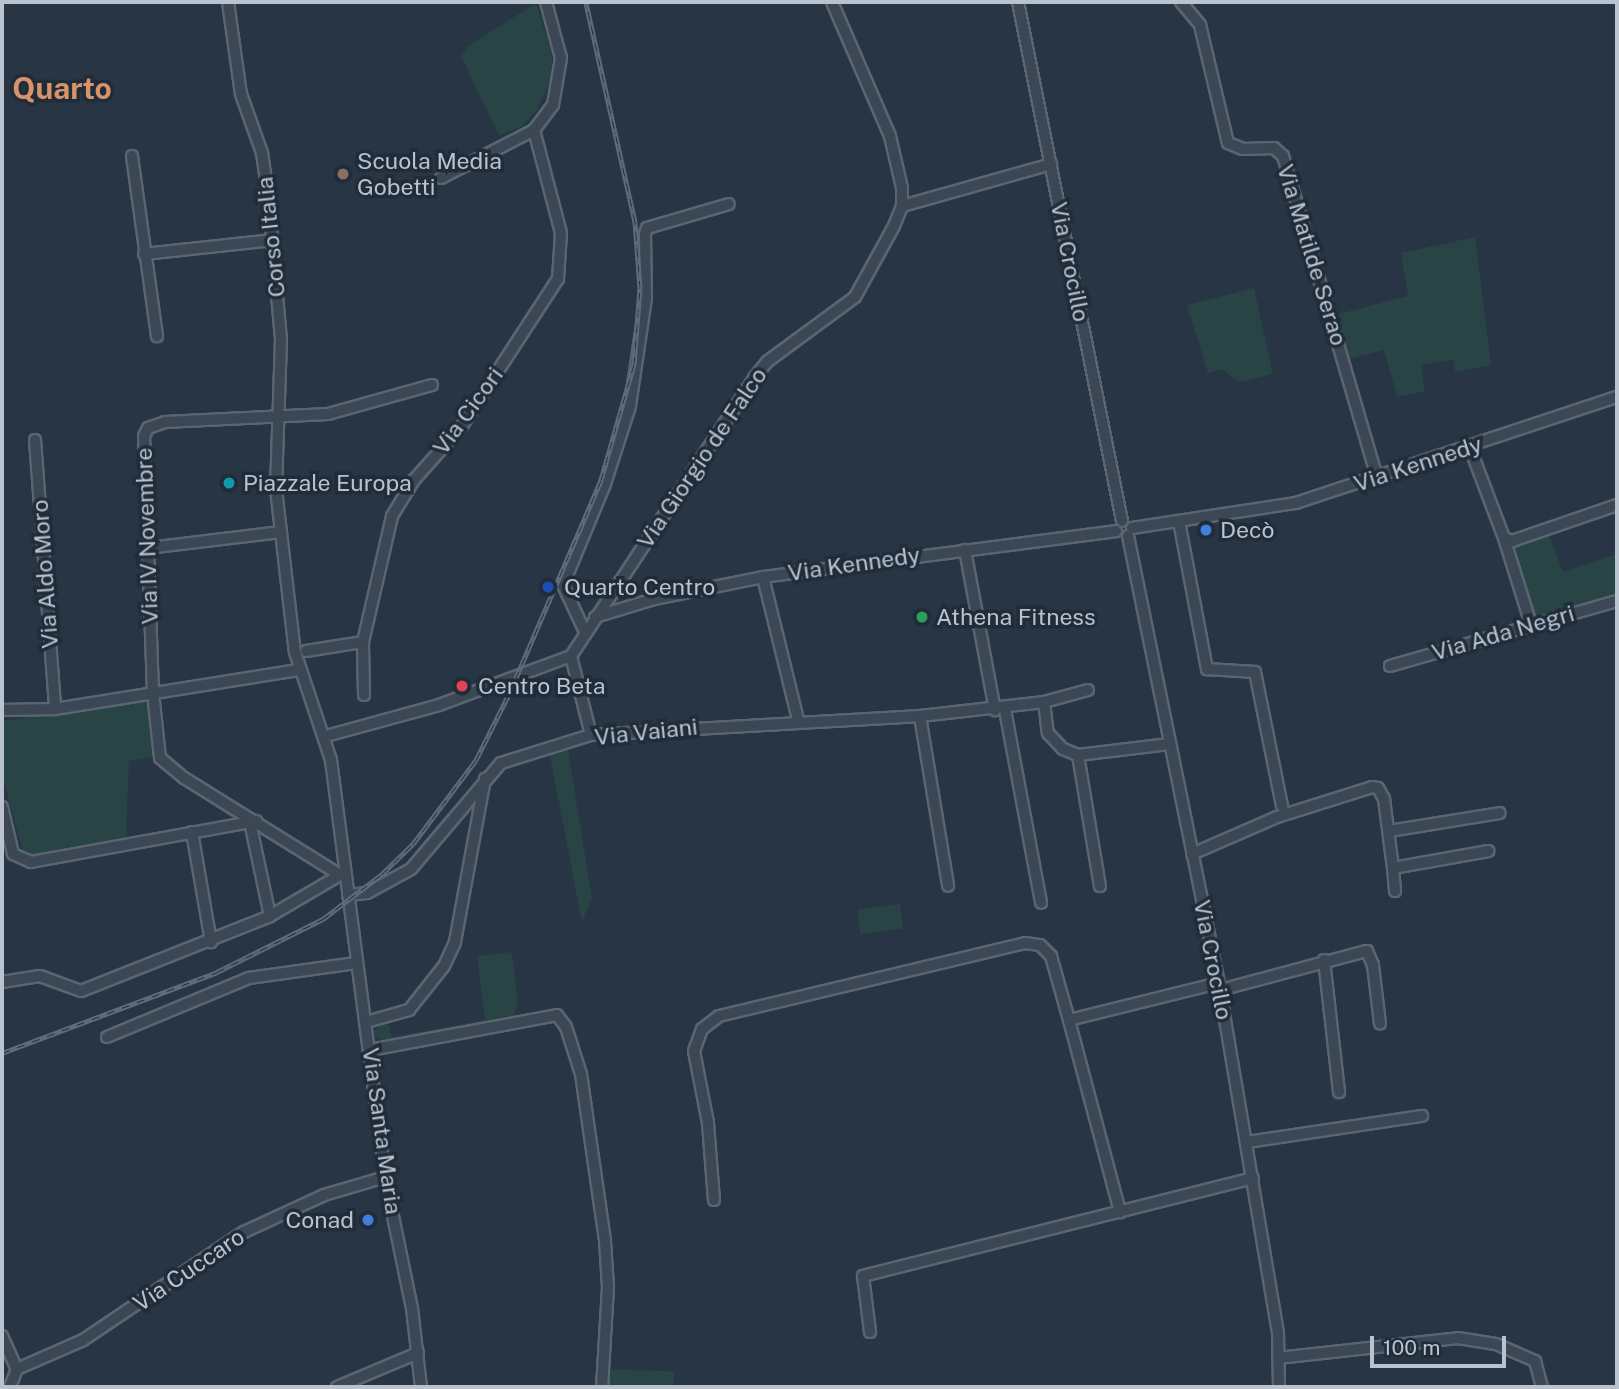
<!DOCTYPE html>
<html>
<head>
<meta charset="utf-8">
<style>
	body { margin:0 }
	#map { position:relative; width:1619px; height:1389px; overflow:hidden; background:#273544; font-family:"Public Sans",sans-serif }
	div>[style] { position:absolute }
	.green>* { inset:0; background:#294445; transform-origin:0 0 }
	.roads { filter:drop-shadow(2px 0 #5a6571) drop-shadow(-2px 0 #5a6571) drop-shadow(0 2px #5a6571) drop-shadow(0 -2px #5a6571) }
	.minor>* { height:10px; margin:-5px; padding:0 5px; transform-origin:5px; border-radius:5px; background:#3b4754 }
	.rail>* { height:5px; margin-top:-2.5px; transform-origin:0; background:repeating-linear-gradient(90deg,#202c39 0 8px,#5d6b7b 0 16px); box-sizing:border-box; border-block:2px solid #5d6b7b }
	.dots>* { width:19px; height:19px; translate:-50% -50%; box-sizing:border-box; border:4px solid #202c39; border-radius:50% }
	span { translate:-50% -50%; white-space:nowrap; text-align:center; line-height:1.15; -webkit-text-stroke:7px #202c39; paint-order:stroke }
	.poi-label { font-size:23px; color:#b9c2cd }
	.left { translate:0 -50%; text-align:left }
	.right { translate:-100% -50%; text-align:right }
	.street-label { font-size:23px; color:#b9c2cd }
	.district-label { font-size:30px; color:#d99368; font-weight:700 }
	.frame { position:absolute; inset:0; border:4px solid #b9c2cd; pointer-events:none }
	.scale { position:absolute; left:1370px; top:1336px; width:136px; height:32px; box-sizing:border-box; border:4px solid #b9c2cd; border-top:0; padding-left:9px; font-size:21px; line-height:24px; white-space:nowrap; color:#b9c2cd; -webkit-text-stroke:5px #202c39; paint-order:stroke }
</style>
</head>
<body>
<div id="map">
	<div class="green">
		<div style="clip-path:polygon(536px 3px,551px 51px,553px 75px,537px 110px,522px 126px,499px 136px,461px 56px,467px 47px)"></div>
		<div style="clip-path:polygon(1475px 237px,1491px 365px,1455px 372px,1453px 360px,1421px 365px,1425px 391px,1397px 397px,1384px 350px,1347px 359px,1334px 315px,1408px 296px,1401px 253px)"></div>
		<div style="clip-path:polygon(1254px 288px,1273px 374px,1239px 382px,1222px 369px,1208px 373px,1187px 305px)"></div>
		<div style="clip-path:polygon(1548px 534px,1563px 572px,1617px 554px,1617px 596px,1536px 617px,1512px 547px)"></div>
		<div style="clip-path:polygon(148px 701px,153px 757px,129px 761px,126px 837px,31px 855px,23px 852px,2px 775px,2px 721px)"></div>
		<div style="clip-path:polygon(568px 749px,592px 898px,582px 922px,549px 752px)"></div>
		<div style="left:900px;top:904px;width:25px;height:43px;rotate:83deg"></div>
		<div style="clip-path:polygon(512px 952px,518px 1002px,514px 1015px,385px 1041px,375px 1037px,374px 1031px,383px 1023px,389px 1025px,391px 1037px,485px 1020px,477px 956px)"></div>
		<div style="left:605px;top:1369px;width:69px;height:18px;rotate:2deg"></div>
	</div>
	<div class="roads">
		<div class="minor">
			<div style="left:228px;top:2px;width:93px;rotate:82deg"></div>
			<div style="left:241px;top:94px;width:63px;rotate:70.4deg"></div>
			<div style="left:262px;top:153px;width:41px;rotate:81.7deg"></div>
			<div style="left:268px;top:194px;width:146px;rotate:84.9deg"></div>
			<div style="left:281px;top:339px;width:150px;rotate:91.9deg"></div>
			<div style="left:276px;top:489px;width:164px;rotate:83.4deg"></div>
			<div style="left:295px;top:652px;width:114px;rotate:71.6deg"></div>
			<div style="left:331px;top:760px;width:420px;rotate:82.6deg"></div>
			<div style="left:385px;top:1177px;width:134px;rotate:78.4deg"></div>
			<div style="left:412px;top:1308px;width:80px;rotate:83.5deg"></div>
			<div style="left:1018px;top:2px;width:529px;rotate:78.67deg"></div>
			<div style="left:1181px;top:2px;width:30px;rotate:50deg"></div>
			<div style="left:1200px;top:25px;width:121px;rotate:76.7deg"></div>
			<div style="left:1228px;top:143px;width:16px;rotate:22deg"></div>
			<div style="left:1243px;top:149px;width:31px;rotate:-2deg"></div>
			<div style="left:1274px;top:148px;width:12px;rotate:42deg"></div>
			<div style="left:1283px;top:156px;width:334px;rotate:73.7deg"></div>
			<div style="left:132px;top:156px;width:182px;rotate:82.1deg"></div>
			<div style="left:441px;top:178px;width:105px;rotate:-27.3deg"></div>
			<div style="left:534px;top:130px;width:31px;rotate:-53deg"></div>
			<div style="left:553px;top:105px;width:48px;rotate:-80.3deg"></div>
			<div style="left:561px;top:58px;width:58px;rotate:-105deg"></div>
			<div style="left:902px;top:206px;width:155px;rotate:-15.7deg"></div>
			<div style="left:144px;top:254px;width:130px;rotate:-6.2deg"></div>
			<div style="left:35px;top:440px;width:270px;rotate:85.7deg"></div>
			<div style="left:1470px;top:448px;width:96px;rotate:69.3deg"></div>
			<div style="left:1504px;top:538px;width:9px;rotate:21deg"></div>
			<div style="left:1512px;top:541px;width:111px;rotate:-18.9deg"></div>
			<div style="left:1179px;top:521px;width:151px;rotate:79.3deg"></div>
			<div style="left:1207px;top:669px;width:48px;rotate:3.6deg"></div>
			<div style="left:1255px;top:672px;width:137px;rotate:78.6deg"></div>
			<div style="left:1132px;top:528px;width:166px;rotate:-8.7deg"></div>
			<div style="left:1296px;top:503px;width:338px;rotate:-18.3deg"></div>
			<div style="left:1128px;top:536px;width:463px;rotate:78.5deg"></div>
			<div style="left:1220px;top:990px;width:347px;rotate:80.4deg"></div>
			<div style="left:1278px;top:1332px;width:55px;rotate:89deg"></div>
			<div style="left:1504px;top:538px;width:90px;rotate:72.6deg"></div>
			<div style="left:148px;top:548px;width:133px;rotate:-6.9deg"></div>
			<div style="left:965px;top:550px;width:163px;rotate:79.4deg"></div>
			<div style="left:763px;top:577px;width:147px;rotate:76.2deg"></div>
			<div style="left:595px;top:617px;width:62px;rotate:-17deg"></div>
			<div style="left:654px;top:599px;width:111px;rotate:-11.4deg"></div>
			<div style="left:763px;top:577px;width:356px;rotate:-7.4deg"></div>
			<div style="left:585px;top:632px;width:52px;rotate:-115.1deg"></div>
			<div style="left:563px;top:585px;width:109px;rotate:-67.4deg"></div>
			<div style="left:605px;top:484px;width:82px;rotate:-72.2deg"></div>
			<div style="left:630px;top:406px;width:109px;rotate:-81.6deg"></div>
			<div style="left:646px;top:298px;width:64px;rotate:-90.9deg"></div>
			<div style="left:645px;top:234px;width:6px;rotate:-72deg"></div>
			<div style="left:647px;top:228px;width:85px;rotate:-16.3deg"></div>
			<div style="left:306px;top:651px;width:58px;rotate:-9deg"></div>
			<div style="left:571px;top:656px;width:81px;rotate:75.8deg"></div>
			<div style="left:1390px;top:666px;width:236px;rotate:-16deg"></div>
			<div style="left:1088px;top:690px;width:46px;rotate:164.7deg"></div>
			<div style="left:1044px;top:702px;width:31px;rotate:83deg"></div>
			<div style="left:1048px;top:733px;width:22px;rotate:47deg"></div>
			<div style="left:1063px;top:749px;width:16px;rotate:22deg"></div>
			<div style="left:1078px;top:755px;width:92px;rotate:-6.9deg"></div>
			<div style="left:364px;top:695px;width:53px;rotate:-91.1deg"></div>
			<div style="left:363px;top:642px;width:129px;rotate:-77deg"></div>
			<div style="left:392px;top:516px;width:42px;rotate:-58.6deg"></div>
			<div style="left:414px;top:480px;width:72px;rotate:-48.4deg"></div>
			<div style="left:462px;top:426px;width:176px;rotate:-56.9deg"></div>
			<div style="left:558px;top:279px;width:46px;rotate:-86.3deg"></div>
			<div style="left:561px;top:233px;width:106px;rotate:-104.7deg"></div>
			<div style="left:2px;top:710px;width:53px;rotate:-1.1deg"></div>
			<div style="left:55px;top:709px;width:246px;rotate:-9.1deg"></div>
			<div style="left:1005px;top:710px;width:196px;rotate:79.4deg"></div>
			<div style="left:920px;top:716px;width:172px;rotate:80.6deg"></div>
			<div style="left:326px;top:736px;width:117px;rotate:-15.3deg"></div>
			<div style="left:439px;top:705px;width:141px;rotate:-20.4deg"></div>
			<div style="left:571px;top:656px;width:333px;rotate:-56.6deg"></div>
			<div style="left:754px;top:378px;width:22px;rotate:-51deg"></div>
			<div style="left:768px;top:361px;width:108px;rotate:-36.3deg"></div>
			<div style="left:855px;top:297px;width:81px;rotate:-61.2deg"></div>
			<div style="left:894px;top:226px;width:22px;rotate:-68deg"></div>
			<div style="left:902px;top:206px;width:18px;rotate:-90deg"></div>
			<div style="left:902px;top:188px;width:53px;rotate:-103deg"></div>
			<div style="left:890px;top:136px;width:146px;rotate:-113.4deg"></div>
			<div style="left:1078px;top:755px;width:133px;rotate:80.5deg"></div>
			<div style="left:2px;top:807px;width:48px;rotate:76.8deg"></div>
			<div style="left:13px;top:854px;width:20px;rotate:24deg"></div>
			<div style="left:31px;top:862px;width:229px;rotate:-10.3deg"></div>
			<div style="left:250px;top:822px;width:96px;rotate:78deg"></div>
			<div style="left:1389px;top:831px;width:112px;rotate:-9.2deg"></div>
			<div style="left:192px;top:832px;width:112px;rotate:80.2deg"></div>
			<div style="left:1192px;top:854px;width:93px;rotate:-23.5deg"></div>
			<div style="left:1277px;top:817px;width:100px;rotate:-17.5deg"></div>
			<div style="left:1372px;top:787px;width:6px;rotate:9deg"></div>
			<div style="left:1378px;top:788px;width:13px;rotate:61deg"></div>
			<div style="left:1384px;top:799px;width:70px;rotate:82.6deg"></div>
			<div style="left:1393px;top:868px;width:97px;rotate:-10.1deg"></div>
			<div style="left:1393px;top:868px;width:23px;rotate:85deg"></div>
			<div style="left:346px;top:874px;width:6px;rotate:171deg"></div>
			<div style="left:340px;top:875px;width:184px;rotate:-148.1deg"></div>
			<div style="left:184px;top:778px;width:31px;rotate:-140deg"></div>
			<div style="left:160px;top:758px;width:65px;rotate:-96.1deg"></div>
			<div style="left:153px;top:693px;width:257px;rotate:-92deg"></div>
			<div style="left:144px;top:436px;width:9px;rotate:-63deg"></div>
			<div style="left:148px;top:428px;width:18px;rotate:-19deg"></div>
			<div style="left:165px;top:422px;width:163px;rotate:-2.8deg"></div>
			<div style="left:328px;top:414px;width:108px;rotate:-15.6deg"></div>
			<div style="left:348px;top:895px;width:19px;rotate:-6deg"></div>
			<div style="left:367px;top:893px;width:50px;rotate:-28.6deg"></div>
			<div style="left:411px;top:869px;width:139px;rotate:-49.7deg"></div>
			<div style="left:501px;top:763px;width:94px;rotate:-17.3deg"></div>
			<div style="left:591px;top:735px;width:330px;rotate:-3.3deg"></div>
			<div style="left:920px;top:716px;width:125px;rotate:-6.4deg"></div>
			<div style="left:1324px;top:960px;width:133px;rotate:83.5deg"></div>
			<div style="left:2px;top:982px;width:38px;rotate:-9deg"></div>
			<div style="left:40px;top:976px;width:44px;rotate:20.1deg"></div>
			<div style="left:81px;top:991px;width:203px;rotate:-21.6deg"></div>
			<div style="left:270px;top:916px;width:81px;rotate:-30.4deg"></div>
			<div style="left:1220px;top:990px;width:152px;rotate:-14.9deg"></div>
			<div style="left:1367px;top:951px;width:15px;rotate:67deg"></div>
			<div style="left:1373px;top:965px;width:59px;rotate:83.2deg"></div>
			<div style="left:1069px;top:1020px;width:199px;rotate:75.1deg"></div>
			<div style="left:366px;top:1022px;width:45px;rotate:-15.6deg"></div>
			<div style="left:409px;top:1010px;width:56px;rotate:-51.5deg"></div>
			<div style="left:444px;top:966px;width:26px;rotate:-65deg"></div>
			<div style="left:455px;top:942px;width:166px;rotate:-79.6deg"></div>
			<div style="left:107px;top:1037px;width:154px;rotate:-22.6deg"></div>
			<div style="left:249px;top:978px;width:108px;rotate:-8deg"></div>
			<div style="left:370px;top:1050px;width:190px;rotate:-10.6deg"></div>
			<div style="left:557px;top:1015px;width:15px;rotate:53deg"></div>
			<div style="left:566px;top:1027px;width:49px;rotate:72.3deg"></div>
			<div style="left:581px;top:1074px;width:169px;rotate:81.8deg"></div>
			<div style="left:605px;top:1241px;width:46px;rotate:86.3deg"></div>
			<div style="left:608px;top:1287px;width:100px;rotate:93.4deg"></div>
			<div style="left:1247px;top:1142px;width:177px;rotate:-8.5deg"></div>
			<div style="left:714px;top:1200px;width:77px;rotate:-94.5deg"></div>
			<div style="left:708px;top:1123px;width:73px;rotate:-101deg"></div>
			<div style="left:694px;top:1051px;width:23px;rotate:-70deg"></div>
			<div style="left:702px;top:1029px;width:21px;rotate:-37deg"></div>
			<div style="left:719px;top:1016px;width:315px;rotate:-13.4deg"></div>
			<div style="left:1025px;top:943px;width:15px;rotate:8deg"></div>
			<div style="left:1040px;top:945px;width:16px;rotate:45deg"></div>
			<div style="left:1051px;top:956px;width:66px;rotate:74.3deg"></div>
			<div style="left:1069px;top:1020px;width:154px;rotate:-13.9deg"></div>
			<div style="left:870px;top:1332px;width:56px;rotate:-97.1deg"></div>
			<div style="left:863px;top:1276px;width:402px;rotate:-14.1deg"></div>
			<div style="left:2px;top:1336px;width:36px;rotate:66deg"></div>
			<div style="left:1278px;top:1358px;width:181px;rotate:-6.3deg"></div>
			<div style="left:1458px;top:1338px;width:38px;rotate:9deg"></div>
			<div style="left:1496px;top:1344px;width:43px;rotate:23.6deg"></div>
			<div style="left:1535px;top:1361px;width:27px;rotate:75deg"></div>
			<div style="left:10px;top:1387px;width:19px;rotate:-69deg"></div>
			<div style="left:17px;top:1369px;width:72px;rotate:-23.7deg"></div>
			<div style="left:83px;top:1340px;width:194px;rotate:-33.9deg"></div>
			<div style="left:244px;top:1232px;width:88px;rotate:-24.8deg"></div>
			<div style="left:324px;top:1195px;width:64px;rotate:-16.4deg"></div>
			<div style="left:337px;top:1387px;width:88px;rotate:-22.8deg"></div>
		</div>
	</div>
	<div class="rail">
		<div style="left:2px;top:1053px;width:230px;rotate:-20.6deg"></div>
		<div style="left:217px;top:972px;width:119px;rotate:-26.6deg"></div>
		<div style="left:323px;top:919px;width:74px;rotate:-37.3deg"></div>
		<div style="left:382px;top:874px;width:43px;rotate:-44.1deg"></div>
		<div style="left:413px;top:844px;width:105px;rotate:-53.1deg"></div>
		<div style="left:476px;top:760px;width:74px;rotate:-63.4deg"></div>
		<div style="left:509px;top:694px;width:233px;rotate:-66.7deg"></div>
		<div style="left:601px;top:480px;width:121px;rotate:-74.1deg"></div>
		<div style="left:634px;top:364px;width:76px;rotate:-85.5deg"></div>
		<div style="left:640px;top:288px;width:66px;rotate:-94.3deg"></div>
		<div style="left:635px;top:222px;width:225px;rotate:-102.6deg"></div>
	</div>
	<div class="dots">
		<div style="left:343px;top:174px;background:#8d6e63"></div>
		<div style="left:229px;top:483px;background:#0f9aa8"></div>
		<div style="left:1206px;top:530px;background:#3f7fe0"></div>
		<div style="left:548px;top:587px;background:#1a4fb4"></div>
		<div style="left:922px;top:617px;background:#2e9e5b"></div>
		<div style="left:462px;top:686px;background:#e0444e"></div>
		<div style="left:368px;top:1220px;background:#3f7fe0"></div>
	</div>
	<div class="poi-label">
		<span class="left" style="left:357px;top:174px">Scuola Media<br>Gobetti</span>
		<span class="left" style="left:243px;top:483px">Piazzale Europa</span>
		<span class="left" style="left:1220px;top:530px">Decò</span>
		<span class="left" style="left:564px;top:587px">Quarto Centro</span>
		<span class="left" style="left:936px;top:617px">Athena Fitness</span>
		<span class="left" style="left:478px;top:686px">Centro Beta</span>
		<span class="right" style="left:354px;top:1220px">Conad</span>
	</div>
	<div class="street-label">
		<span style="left:271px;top:237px;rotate:-96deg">Corso Italia</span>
		<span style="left:1312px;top:255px;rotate:73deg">Via Matilde Serao</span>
		<span style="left:1070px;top:262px;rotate:79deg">Via Crocillo</span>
		<span style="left:468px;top:411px;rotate:-54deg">Via Cicori</span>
		<span style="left:702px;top:458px;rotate:-56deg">Via Giorgio de Falco</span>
		<span style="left:1418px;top:464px;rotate:-18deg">Via Kennedy</span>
		<span style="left:147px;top:536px;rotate:-92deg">Via IV Novembre</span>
		<span style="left:854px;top:564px;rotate:-8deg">Via Kennedy</span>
		<span style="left:45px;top:574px;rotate:-94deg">Via Aldo Moro</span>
		<span style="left:1503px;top:633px;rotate:-16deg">Via Ada Negri</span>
		<span style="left:646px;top:732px;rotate:-6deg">Via Vaiani</span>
		<span style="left:1213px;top:960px;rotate:79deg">Via Crocillo</span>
		<span style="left:382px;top:1131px;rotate:82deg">Via Santa Maria</span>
		<span style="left:189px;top:1270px;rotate:-34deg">Via Cuccaro</span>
	</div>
	<div class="district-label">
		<span style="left:62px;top:88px">Quarto</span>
	</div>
	<div class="frame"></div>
	<div class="scale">100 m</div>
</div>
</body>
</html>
